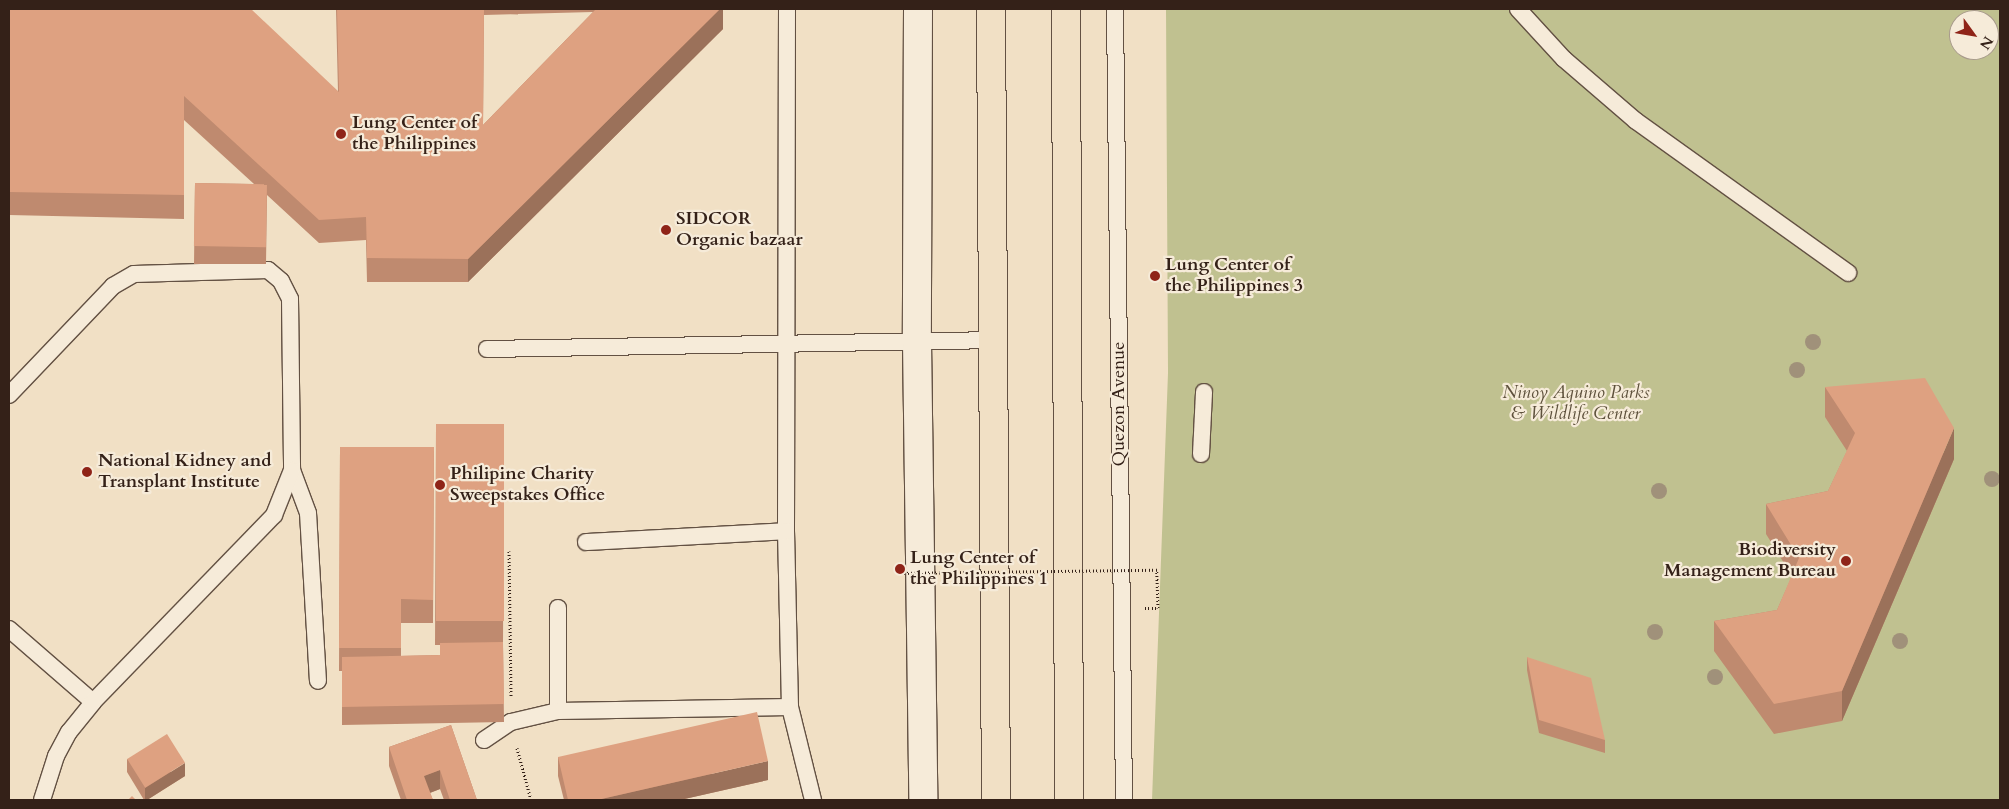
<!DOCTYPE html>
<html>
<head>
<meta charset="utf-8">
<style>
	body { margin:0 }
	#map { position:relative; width:2009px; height:809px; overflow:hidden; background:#f1e0c5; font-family:Cardo,serif }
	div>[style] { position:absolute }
	.green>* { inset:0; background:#c0c190 }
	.path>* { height:3px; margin-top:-1.5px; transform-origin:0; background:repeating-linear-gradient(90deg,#342118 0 1px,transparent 0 3.5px) }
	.roads { filter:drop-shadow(1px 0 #635143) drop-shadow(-1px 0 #635143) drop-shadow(0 1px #635143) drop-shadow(0 -1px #635143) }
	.service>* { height:16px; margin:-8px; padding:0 8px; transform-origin:8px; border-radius:8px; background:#f6ebd9 }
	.tertiary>* { height:28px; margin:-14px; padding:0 14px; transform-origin:14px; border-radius:14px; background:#f6ebd9 }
	.primary>* { height:28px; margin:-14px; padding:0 14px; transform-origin:14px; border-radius:14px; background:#f1e0c5 }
	.path-bridge>* { height:3px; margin-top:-1.5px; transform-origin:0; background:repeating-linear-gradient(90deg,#342118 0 1px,transparent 0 3.5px) }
	.trees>* { width:16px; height:16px; margin:-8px; border-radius:50%; background:#a0917a }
	.wall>* { inset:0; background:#bf8a6f }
	.shaded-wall>* { inset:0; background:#9b715a }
	.building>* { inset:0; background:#dea181; transform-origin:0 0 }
	.dots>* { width:14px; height:14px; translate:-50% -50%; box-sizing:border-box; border:2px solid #f6ebd9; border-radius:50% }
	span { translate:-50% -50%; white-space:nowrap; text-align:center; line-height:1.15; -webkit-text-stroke:4.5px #f6ebd9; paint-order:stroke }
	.poi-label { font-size:18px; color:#342118; font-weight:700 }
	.left { translate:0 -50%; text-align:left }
	.right { translate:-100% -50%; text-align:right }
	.park-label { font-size:18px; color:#5e513c; font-style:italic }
	.street-label { font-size:18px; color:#342118 }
	.frame { position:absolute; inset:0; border:10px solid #342118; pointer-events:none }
	.north { position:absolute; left:1949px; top:10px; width:50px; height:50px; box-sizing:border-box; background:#f6ebd9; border:1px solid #a89a8c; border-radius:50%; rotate:122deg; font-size:14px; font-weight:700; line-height:20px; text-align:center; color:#342118 }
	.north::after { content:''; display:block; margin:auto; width:18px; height:22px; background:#8f2418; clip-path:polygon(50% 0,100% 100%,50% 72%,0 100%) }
</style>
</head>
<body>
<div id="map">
	<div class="green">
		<div style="clip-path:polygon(evenodd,1166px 9px,2000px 9px,2000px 800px,1152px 800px,1168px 373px,1166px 9px,1959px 20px,1989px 20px,1989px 50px,1959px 50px,1959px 20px)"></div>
	</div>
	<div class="path">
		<div style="left:509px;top:551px;width:146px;rotate:89.2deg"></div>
		<div style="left:1145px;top:608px;width:13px"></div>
		<div style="left:1158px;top:608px;width:38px;rotate:-92deg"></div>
		<div style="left:517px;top:748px;width:54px;rotate:74.9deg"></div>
	</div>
	<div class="roads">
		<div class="service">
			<div style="left:787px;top:9px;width:522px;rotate:90.11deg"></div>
			<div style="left:786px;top:531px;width:176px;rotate:88.7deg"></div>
			<div style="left:790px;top:707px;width:96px;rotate:76.1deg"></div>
			<div style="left:1115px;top:9px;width:791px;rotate:89.35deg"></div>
			<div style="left:1518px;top:9px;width:68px;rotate:47.4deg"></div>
			<div style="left:1564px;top:59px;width:95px;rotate:40.7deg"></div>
			<div style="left:1636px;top:121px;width:261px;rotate:35.6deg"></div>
			<div style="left:487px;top:349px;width:508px;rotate:-1.01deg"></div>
			<div style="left:9px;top:395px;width:151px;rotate:-46.3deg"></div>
			<div style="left:113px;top:286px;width:24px;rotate:-30deg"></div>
			<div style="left:134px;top:274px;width:134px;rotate:-1.7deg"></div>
			<div style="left:268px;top:270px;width:17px;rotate:40deg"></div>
			<div style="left:281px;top:281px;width:20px;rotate:63deg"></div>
			<div style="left:290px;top:299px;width:171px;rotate:89.3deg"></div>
			<div style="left:292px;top:470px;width:46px;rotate:69.6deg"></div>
			<div style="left:308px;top:513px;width:168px;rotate:86.6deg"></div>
			<div style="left:1201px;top:454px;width:62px;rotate:-87.2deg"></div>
			<div style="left:586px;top:542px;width:200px;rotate:-3.1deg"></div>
			<div style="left:9px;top:629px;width:111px;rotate:41deg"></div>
			<div style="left:558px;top:711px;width:103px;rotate:-90deg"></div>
			<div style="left:484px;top:740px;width:32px;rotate:-34deg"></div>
			<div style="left:511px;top:722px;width:48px;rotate:-13.2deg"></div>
			<div style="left:558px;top:711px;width:232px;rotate:-1deg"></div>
			<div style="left:42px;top:800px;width:46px;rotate:-72.3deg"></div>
			<div style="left:56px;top:756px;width:27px;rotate:-62deg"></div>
			<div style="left:69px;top:732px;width:38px;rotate:-51deg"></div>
			<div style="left:93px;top:702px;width:260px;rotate:-45.9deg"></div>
			<div style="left:274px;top:515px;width:48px;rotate:-68.2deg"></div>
		</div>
		<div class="tertiary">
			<div style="left:918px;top:9px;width:333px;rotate:90.2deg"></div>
			<div style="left:917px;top:342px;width:458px;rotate:89.2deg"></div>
		</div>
		<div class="primary">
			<div style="left:991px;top:9px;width:791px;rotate:89.64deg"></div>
			<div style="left:1066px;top:9px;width:791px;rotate:89.78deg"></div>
		</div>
	</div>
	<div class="path-bridge">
		<div style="left:897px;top:573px;width:260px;rotate:-0.7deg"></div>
	</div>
	<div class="trees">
		<div style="left:1813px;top:342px"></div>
		<div style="left:1797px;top:370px"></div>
		<div style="left:1992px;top:479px"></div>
		<div style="left:1659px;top:491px"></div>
		<div style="left:1655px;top:632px"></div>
		<div style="left:1900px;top:641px"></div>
		<div style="left:1715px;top:677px"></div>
	</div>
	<div class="wall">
		<div style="clip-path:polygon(evenodd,9px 9px,338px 92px,336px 9px,723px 9px,723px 29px,468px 282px,367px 282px,366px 240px,319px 243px,267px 195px,266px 264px,194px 264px,195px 183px,254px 184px,184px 120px,184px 219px,9px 215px,9px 9px,593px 12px,483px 125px,484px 15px,593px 12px)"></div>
		<div style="clip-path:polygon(1825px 387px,1954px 459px,1842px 721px,1774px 734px,1714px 651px,1714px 621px,1777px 610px,1792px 576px,1766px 534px,1766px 504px,1828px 491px,1847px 451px,1825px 417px)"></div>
		<div style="clip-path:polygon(436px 424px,504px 424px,503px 645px,504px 722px,342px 725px,342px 671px,339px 671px,340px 447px,434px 447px,433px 623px,401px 623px,401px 656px,440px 655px,440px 645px,435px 645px)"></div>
		<div style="clip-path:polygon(1527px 657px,1605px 740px,1605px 753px,1539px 733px,1527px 670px)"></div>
		<div style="clip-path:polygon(451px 725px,477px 800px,444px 800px,440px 789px,430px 793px,433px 800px,401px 800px,389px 766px,389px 747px)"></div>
		<div style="clip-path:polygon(558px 757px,768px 780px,680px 800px,564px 800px,558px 776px)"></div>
		<div style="clip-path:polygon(127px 759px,185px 776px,147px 800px,144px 800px,127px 772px)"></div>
	</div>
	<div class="shaded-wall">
		<div style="clip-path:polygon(720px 9px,723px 9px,723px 29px,468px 282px,468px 259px)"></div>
		<div style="clip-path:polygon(1954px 428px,1954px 459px,1842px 721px,1842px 691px)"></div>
		<div style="clip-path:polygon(768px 761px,768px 780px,680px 800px,597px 800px)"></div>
		<div style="clip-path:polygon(185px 763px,185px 776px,147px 800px,145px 800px,145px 788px)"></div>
		<div style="clip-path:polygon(440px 770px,440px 789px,424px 795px,424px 776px)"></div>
	</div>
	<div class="building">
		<div style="clip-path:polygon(9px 9px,251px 9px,339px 92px,337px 9px,484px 9px,483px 125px,596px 9px,720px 9px,468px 259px,367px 258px,366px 217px,319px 220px,184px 96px,184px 195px,9px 192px)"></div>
		<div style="left:195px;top:183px;width:72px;height:63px;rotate:1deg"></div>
		<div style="clip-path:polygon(1925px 378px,1954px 428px,1842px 691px,1774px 704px,1714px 621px,1777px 610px,1799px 558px,1766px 504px,1828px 491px,1855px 433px,1825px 387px)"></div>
		<div style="left:436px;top:424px;width:68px;height:197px"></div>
		<div style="clip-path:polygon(340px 447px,434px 447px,433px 600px,401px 599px,401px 648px,339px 648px)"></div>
		<div style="clip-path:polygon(503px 642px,504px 704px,342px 707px,342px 657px,440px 655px,440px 643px)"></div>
		<div style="clip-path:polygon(1527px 657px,1591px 678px,1605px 740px,1539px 720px)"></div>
		<div style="clip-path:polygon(757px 712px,768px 761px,597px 800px,568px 800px,558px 757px)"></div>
		<div style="clip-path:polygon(451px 725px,477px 800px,450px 800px,440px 770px,424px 776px,433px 800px,407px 800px,389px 747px)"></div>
		<div style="left:167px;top:734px;width:34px;height:47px;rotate:58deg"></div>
		<div style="clip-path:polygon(132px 796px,136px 800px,128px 800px)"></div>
	</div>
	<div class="dots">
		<div style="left:341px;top:134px;background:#8f2418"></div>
		<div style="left:666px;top:230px;background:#8f2418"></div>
		<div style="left:1155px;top:276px;background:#8f2418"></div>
		<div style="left:87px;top:472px;background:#8f2418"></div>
		<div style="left:440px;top:485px;background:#8f2418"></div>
		<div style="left:1846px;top:561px;background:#8f2418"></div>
		<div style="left:900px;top:569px;background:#8f2418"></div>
	</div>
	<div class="poi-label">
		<span class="left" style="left:352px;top:134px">Lung Center of<br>the Philippines</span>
		<span class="left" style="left:676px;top:230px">SIDCOR<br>Organic bazaar</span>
		<span class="left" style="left:1165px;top:276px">Lung Center of<br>the Philippines 3</span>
		<span class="left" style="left:98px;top:472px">National Kidney and<br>Transplant Institute</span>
		<span class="left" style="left:450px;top:485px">Philipine Charity<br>Sweepstakes Office</span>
		<span class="right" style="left:1836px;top:561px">Biodiversity<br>Management Bureau</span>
		<span class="left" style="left:910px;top:569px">Lung Center of<br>the Philippines 1</span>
	</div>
	<div class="park-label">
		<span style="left:1576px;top:404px">Ninoy Aquino Parks<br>&amp; Wildlife Center</span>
	</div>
	<div class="street-label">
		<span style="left:1119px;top:404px;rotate:-90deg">Quezon Avenue</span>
	</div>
	<div class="frame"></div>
	<div class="north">N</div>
</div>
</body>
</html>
